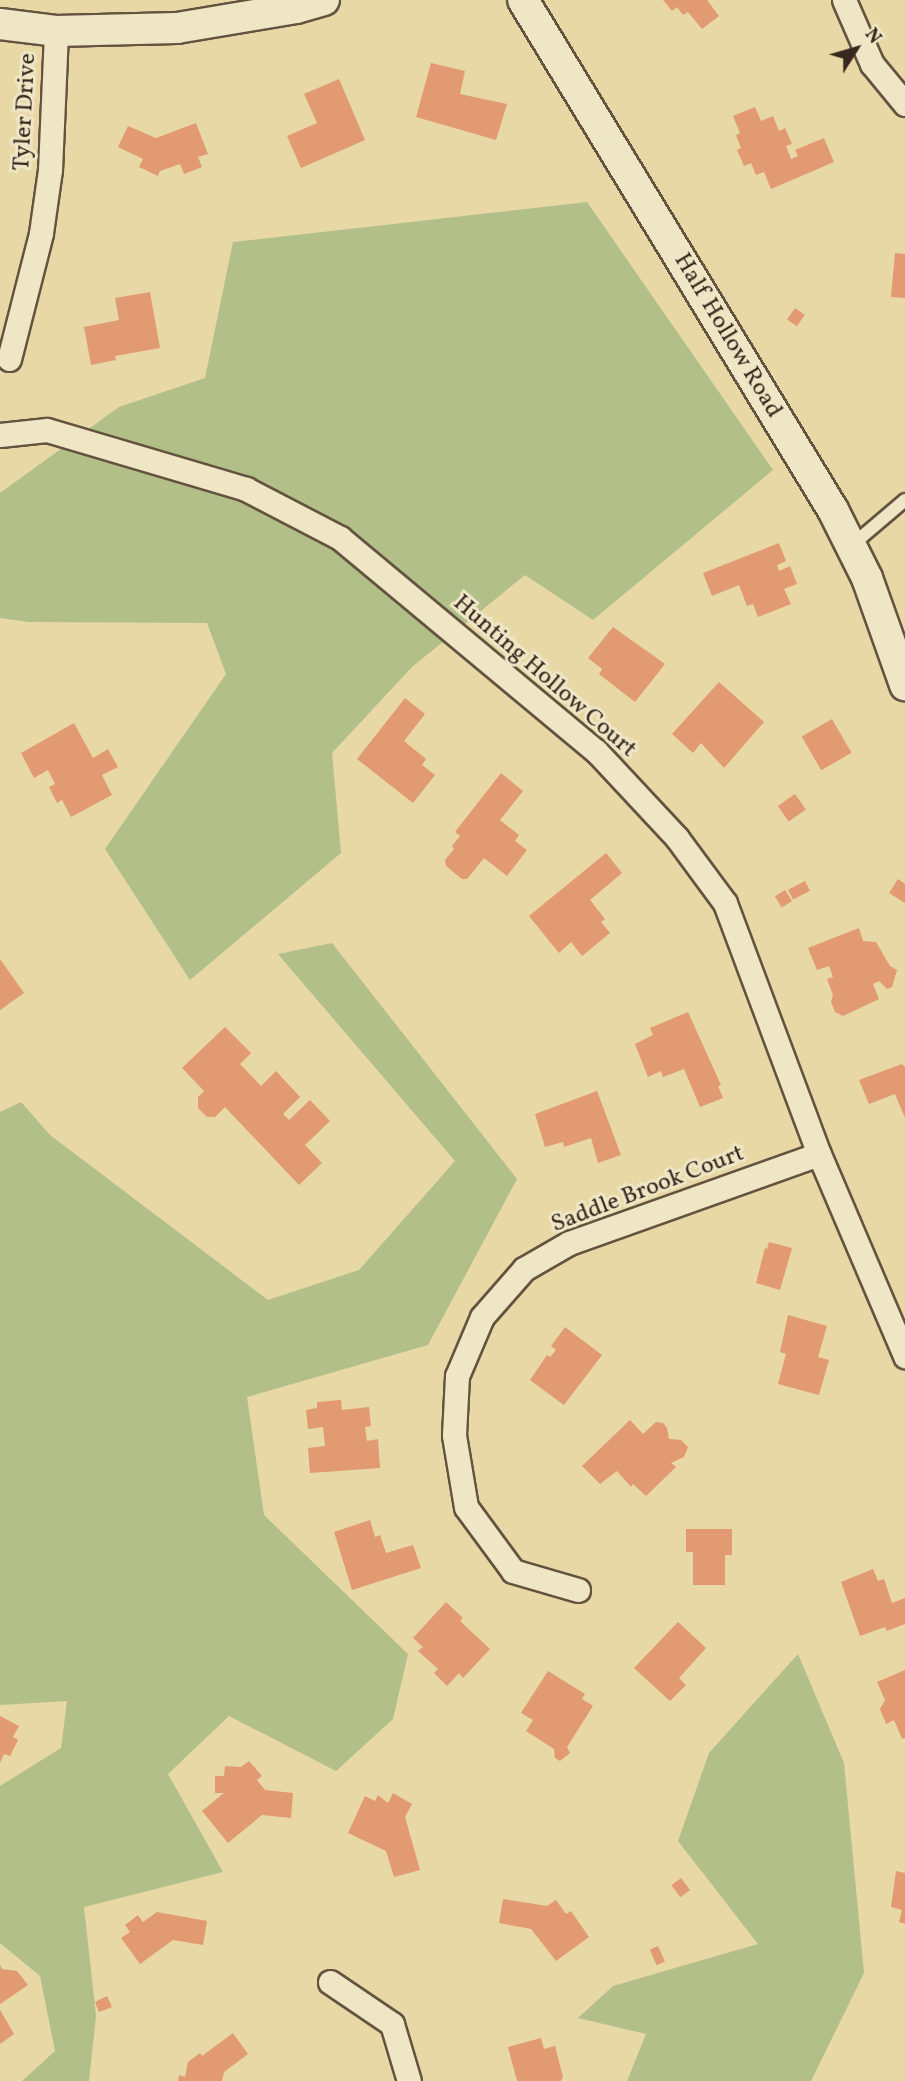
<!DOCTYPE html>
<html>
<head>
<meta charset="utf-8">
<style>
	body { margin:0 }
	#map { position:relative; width:905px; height:2081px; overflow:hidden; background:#e7d8a6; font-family:Vollkorn,serif }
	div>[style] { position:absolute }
	.green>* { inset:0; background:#b2bf89 }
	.building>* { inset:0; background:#e19a71; transform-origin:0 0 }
	.roads { filter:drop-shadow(2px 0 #64533f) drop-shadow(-2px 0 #64533f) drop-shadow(0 2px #64533f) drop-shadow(0 -2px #64533f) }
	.service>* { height:12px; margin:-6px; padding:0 6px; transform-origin:6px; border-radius:6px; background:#efe6c5 }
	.minor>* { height:23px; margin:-11.5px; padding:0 11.5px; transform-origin:11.5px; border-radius:11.5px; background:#efe6c5 }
	.tertiary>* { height:30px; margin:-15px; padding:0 15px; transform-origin:15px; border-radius:15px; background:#efe6c5 }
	span { translate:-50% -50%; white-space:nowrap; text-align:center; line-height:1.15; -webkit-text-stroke:6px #efe6c5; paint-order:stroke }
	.street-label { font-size:24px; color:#38271d }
	.north { position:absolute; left:821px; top:14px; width:70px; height:70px; -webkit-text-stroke:5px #efe6c5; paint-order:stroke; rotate:53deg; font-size:19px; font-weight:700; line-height:28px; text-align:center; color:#38271d }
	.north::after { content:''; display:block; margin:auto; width:24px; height:32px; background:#38271d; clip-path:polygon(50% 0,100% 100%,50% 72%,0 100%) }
</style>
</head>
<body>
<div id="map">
	<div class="green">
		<div style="clip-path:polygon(587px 202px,773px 470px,593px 620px,525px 575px,412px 667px,332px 753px,341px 853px,190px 980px,105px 849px,226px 674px,207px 623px,29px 622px,0 618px,0 493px,119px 407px,205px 378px,233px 242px)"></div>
		<div style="clip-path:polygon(332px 943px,517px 1179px,428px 1345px,247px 1397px,264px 1515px,408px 1654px,393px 1719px,336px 1771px,229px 1716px,168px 1774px,223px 1872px,84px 1907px,96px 2016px,89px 2081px,22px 2081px,55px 2051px,40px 1976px,0 1943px,0 1786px,61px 1748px,67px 1701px,0 1705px,0 1112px,21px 1102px,50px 1135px,268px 1300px,359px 1270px,455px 1161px,278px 954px)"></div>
		<div style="clip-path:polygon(798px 1654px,844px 1763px,864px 1973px,811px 2081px,627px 2081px,646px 2034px,578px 2018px,613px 1986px,758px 1944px,678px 1841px,709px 1753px)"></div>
	</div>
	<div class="building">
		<div style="clip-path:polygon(663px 0,707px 0,719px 16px,702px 29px,688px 12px,683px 15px,677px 7px,672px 11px)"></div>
		<div style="clip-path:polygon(431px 63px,465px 71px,460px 94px,507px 104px,496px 140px,416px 117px)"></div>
		<div style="clip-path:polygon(339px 79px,365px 140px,301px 168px,287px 136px,317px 123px,304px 94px)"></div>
		<div style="clip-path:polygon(755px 107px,761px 121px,773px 116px,779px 131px,785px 128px,792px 144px,786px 146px,791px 159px,798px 156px,795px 150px,824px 138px,834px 162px,771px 189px,764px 172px,756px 175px,751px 163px,744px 166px,737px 150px,741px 148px,736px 135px,740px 133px,733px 116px)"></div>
		<div style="clip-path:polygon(196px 123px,208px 154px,198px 157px,202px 167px,184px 174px,180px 164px,160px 171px,158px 176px,139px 167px,143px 159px,118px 147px,128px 126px,156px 138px)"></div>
		<div style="clip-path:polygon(895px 253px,905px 254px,905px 298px,891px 297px)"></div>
		<div style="clip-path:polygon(150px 292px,160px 348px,115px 356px,116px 360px,91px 365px,84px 327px,119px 320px,115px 298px)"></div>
		<div style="left:795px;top:308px;width:12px;height:14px;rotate:35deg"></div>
		<div style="clip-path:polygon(779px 543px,786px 561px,777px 565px,779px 571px,790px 566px,797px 584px,784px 589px,791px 604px,758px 617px,753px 604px,747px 606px,739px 585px,712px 596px,703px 573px)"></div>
		<div style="clip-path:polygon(613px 627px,665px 664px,635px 702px,599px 674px,602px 669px,588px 658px)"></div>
		<div style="clip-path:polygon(719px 682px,764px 722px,724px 768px,701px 743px,693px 753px,672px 734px)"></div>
		<div style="clip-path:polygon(405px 698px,425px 714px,404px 741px,426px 759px,422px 765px,435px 775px,413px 803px,357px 759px)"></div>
		<div style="left:832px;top:719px;width:39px;height:35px;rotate:60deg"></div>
		<div style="clip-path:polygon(74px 723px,93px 758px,108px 749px,118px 767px,102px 775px,112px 795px,71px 817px,62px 800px,57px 803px,49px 787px,55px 784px,48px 770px,34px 778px,21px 753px)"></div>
		<div style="clip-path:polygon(501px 773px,523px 791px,500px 820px,519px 835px,515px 841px,527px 850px,507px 876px,484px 858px,467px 879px,462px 879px,446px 866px,445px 860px,454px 849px,452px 846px,460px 836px,455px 832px)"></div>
		<div style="left:795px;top:794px;width:19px;height:21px;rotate:55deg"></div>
		<div style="clip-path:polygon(606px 853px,622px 873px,590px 900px,605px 919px,601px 922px,610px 933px,582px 956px,571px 942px,559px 953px,529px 916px)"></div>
		<div style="clip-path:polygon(898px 879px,905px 884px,905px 903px,889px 893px)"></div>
		<div style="left:805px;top:881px;width:11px;height:19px;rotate:63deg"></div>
		<div style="left:785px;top:890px;width:13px;height:12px;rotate:58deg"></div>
		<div style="clip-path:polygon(859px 928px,863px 941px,876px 942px,890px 966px,897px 970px,892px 987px,887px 989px,879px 981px,873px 984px,879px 999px,843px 1016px,835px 1012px,831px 1002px,833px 995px,827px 979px,833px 977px,829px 966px,817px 970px,808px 948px)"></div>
		<div style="clip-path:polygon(0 959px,24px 993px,0 1010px)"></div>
		<div style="clip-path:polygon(688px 1012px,721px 1085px,718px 1086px,723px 1098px,700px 1107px,684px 1069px,663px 1077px,661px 1071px,648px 1077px,635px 1044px,653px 1035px,650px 1028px)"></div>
		<div style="clip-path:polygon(225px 1027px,251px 1053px,240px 1064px,261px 1086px,276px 1071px,300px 1097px,283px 1114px,289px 1120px,310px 1100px,330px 1121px,305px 1145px,322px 1163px,299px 1185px,225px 1107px,215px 1117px,207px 1117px,198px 1108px,198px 1097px,204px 1091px,182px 1068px)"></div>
		<div style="clip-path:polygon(902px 1064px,905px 1067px,905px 1118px,895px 1094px,869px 1104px,859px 1080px)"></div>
		<div style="clip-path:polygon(597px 1091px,621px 1155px,598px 1163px,591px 1138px,564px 1147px,563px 1142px,545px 1147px,535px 1114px)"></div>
		<div style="clip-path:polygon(769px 1242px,792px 1248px,780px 1290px,756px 1283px,765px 1248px,767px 1249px)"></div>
		<div style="clip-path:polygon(788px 1315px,827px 1326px,818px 1357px,829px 1360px,819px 1395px,778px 1384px,786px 1354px,780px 1352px)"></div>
		<div style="clip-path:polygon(565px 1327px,602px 1355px,564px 1405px,530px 1380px,547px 1355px,550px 1357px,556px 1350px,551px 1346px)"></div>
		<div style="clip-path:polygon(341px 1400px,342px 1410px,369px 1407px,371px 1426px,365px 1427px,367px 1441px,378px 1439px,380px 1468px,310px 1473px,308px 1448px,325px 1446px,323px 1427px,308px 1429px,306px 1410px,317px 1408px,317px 1402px)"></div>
		<div style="clip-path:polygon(630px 1420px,643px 1434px,656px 1422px,663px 1423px,667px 1428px,669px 1439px,681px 1440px,688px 1447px,684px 1457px,671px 1463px,676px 1467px,646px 1496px,633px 1484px,631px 1487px,617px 1471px,600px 1484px,582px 1466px)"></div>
		<div style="clip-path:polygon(370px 1520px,375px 1537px,380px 1535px,386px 1553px,413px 1545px,421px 1568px,352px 1590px,334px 1532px)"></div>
		<div style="clip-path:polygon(686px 1529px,732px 1529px,732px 1555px,725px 1555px,725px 1585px,693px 1585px,693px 1552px,686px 1552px)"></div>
		<div style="clip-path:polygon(873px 1569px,878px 1581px,884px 1579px,892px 1603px,905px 1598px,905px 1624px,887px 1631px,885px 1627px,860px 1636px,841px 1582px)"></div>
		<div style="clip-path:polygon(446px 1602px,463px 1618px,460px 1621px,490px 1649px,463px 1678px,459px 1673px,447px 1686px,434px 1673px,438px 1669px,418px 1651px,423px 1647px,413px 1638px)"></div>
		<div style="clip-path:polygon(678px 1622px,706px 1648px,679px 1678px,686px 1685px,670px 1701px,634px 1668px)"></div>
		<div style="clip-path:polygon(905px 1670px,905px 1738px,902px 1739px,894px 1720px,886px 1724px,880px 1709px,885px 1700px,877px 1682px)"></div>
		<div style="clip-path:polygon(548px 1671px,585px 1694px,582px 1699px,593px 1706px,567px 1747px,570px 1753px,560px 1761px,555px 1758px,554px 1749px,526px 1731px,533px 1720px,521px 1713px)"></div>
		<div style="clip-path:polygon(0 1716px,19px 1726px,13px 1737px,18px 1740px,10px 1756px,4px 1754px,0 1763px)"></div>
		<div style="clip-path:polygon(249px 1761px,262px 1776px,257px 1780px,265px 1790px,293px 1793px,291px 1818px,262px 1815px,228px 1843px,202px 1811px,224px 1793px,215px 1793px,215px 1776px,224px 1776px,225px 1766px,241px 1767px)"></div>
		<div style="clip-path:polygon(393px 1793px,412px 1804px,405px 1817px,420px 1870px,394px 1877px,386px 1851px,348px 1833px,365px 1796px,375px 1801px,378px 1795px,388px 1803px)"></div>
		<div style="clip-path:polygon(896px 1871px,905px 1873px,905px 1924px,899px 1922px,902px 1910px,891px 1907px)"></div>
		<div style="left:681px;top:1878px;width:15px;height:12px;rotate:53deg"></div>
		<div style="clip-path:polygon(503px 1899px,547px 1906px,556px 1900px,566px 1914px,571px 1911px,589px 1937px,556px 1961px,531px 1929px,499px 1923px)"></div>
		<div style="clip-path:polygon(157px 1912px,207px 1921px,203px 1945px,173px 1940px,140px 1964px,121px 1938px,130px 1932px,125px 1925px,138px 1915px,143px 1922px)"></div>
		<div style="left:658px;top:1946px;width:17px;height:9px;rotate:66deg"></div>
		<div style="clip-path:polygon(0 1965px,2px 1969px,17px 1971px,28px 1985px,0 2004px)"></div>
		<div style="clip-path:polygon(107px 1996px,112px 2007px,99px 2012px,95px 2002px)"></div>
		<div style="clip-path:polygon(0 2010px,14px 2034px,0 2044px)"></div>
		<div style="clip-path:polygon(233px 2033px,248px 2054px,224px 2072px,222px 2081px,178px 2081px,179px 2075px,185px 2077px,188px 2062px,200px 2053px,202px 2056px)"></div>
		<div style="clip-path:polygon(541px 2038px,544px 2049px,555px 2046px,563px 2077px,561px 2081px,517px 2081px,508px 2047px)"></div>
	</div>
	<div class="roads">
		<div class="service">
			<div style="left:851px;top:546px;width:71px;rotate:-40.4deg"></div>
		</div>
		<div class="minor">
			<div style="left:844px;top:0;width:70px;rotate:66.4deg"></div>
			<div style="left:872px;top:64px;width:52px;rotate:50.5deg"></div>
			<div style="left:9px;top:359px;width:130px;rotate:-75.7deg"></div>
			<div style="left:41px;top:233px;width:64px;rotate:-81.9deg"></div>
			<div style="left:50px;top:170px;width:139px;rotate:-87.5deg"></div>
			<div style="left:0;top:435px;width:47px;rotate:-6.1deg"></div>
			<div style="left:47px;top:430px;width:208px;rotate:16.5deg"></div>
			<div style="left:246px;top:489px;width:106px;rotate:27.5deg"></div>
			<div style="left:340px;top:538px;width:333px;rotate:39.8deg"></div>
			<div style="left:596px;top:751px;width:119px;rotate:47deg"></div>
			<div style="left:677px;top:838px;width:81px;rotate:53.6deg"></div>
			<div style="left:725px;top:903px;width:268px;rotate:69.5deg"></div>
			<div style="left:819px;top:1154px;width:220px;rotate:66.9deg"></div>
			<div style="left:578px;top:1590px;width:68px;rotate:-163.7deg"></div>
			<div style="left:513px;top:1571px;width:79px;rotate:-126.3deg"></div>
			<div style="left:466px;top:1507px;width:73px;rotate:-99.5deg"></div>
			<div style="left:454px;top:1435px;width:59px;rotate:-87.1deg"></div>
			<div style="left:457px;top:1376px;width:64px;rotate:-67deg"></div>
			<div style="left:482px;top:1317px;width:64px;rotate:-48.8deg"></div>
			<div style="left:524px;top:1269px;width:52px;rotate:-30deg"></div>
			<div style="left:569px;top:1243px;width:265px;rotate:-19.6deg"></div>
			<div style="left:330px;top:1982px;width:75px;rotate:34.1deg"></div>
			<div style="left:392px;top:2024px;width:59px;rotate:73.4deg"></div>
		</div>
		<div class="tertiary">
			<div style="left:523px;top:0;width:597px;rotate:58.71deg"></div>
			<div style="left:833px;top:510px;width:76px;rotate:63.4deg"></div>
			<div style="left:867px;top:578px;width:114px;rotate:70.4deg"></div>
			<div style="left:0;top:24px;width:56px;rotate:7.1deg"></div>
			<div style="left:56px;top:31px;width:121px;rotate:-1.4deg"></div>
			<div style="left:177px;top:28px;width:121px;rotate:-9.5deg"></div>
			<div style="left:296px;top:8px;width:29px;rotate:-16deg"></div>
		</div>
	</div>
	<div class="street-label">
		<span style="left:26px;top:112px;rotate:-87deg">Tyler Drive</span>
		<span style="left:727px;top:336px;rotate:59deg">Half Hollow Road</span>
		<span style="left:544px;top:677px;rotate:41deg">Hunting Hollow Court</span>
		<span style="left:648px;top:1190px;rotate:-21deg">Saddle Brook Court</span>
	</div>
	<div class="north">N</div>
</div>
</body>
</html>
